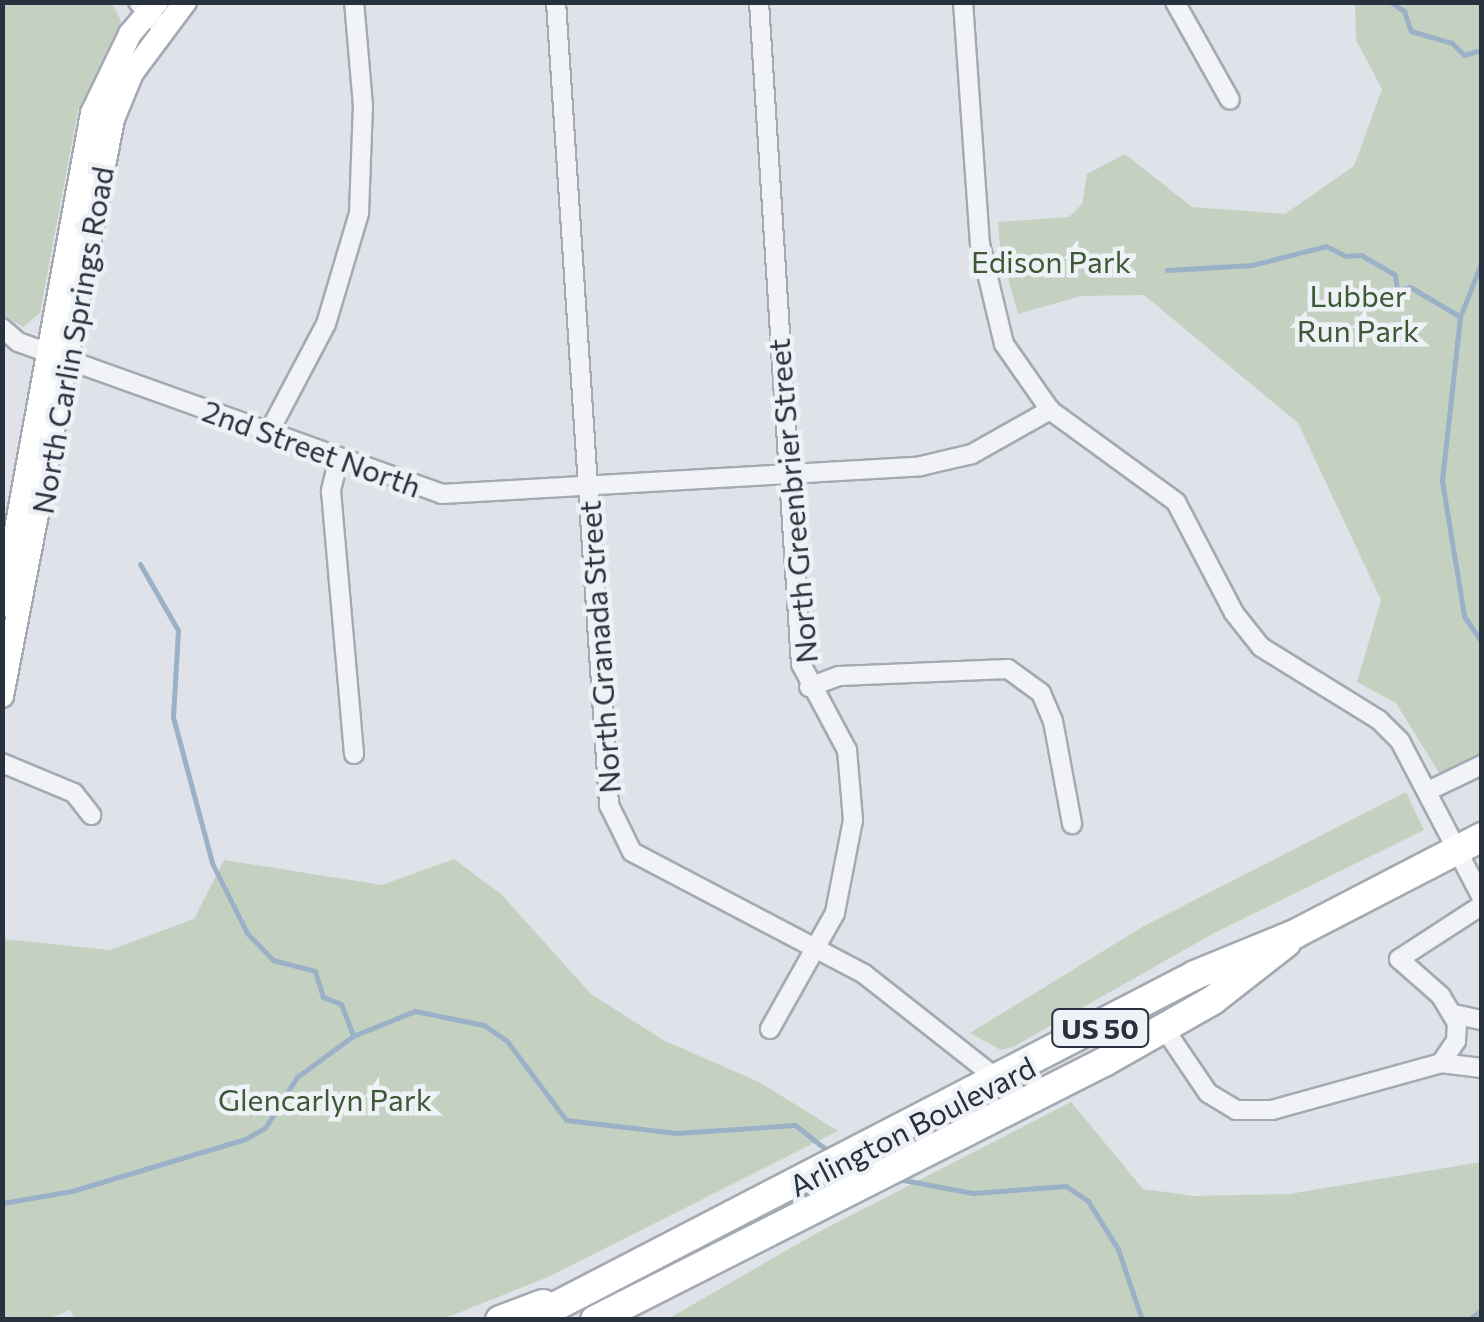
<!DOCTYPE html>
<html>
<head>
<meta charset="utf-8">
<style>
	body { margin:0 }
	#map { position:relative; width:1484px; height:1322px; overflow:hidden; background:#dfe2e8; font-family:Commissioner,sans-serif }
	div>[style] { position:absolute }
	.green>* { inset:0; background:#c5d1c0 }
	.stream>* { height:5px; margin:-2.5px; padding:0 2.5px; transform-origin:2.5px; border-radius:2.5px; background:#9ab1c7 }
	.roads { filter:drop-shadow(2px 0 #a4a9b2) drop-shadow(-2px 0 #a4a9b2) drop-shadow(0 2px #a4a9b2) drop-shadow(0 -2px #a4a9b2) }
	.minor>* { height:18px; margin:-9px; padding:0 9px; transform-origin:9px; border-radius:9px; background:#f1f3f6 }
	.major>* { height:22px; margin:-11px; padding:0 11px; transform-origin:11px; border-radius:11px; background:#fff }
	.highway>* { height:28px; margin:-14px; padding:0 14px; transform-origin:14px; border-radius:14px; background:#fff }
	span { translate:-50% -50%; white-space:nowrap; text-align:center; line-height:1.15; -webkit-text-stroke:9px #eef1f5; paint-order:stroke }
	.shield-label span { padding:2px 8px; background:#eef1f5; border:2px solid; border-radius:8px; -webkit-text-stroke-width:0 }
	.shield-label { font-size:28px; color:#28313e; font-weight:700 }
	.park-label { font-size:30px; color:#3d5936 }
	.street-label { font-size:30px; color:#28313e }
	.frame { position:absolute; inset:0; border:5px solid #28313e; pointer-events:none }
</style>
</head>
<body>
<div id="map">
	<div class="green">
		<div style="clip-path:polygon(2px 3px,112px 3px,121px 21px,78px 110px,40px 313px,23px 327px,3px 315px)"></div>
		<div style="clip-path:polygon(1355px 3px,1481px 3px,1481px 755px,1441px 776px,1396px 703px,1357px 682px,1381px 600px,1298px 423px,1144px 295px,1081px 296px,1018px 314px,1001px 254px,998px 222px,1069px 217px,1082px 204px,1087px 174px,1125px 154px,1192px 207px,1285px 214px,1354px 166px,1382px 89px,1356px 40px)"></div>
		<div style="clip-path:polygon(1406px 792px,1424px 830px,1214px 933px,1013px 1047px,1001px 1050px,970px 1033px,1144px 926px)"></div>
		<div style="clip-path:polygon(454px 859px,501px 894px,591px 994px,663px 1040px,759px 1082px,838px 1131px,548px 1277px,443px 1319px,75px 1320px,70px 1310px,48px 1319px,3px 1319px,3px 939px,110px 950px,194px 919px,224px 860px,382px 885px)"></div>
		<div style="clip-path:polygon(1071px 1102px,1143px 1189px,1195px 1196px,1289px 1194px,1481px 1162px,1481px 1319px,668px 1319px,813px 1235px)"></div>
	</div>
	<div class="stream">
		<div style="left:1390px;top:2px;width:17px;rotate:33deg"></div>
		<div style="left:1404px;top:11px;width:21px;rotate:71deg"></div>
		<div style="left:1411px;top:31px;width:43px;rotate:16.3deg"></div>
		<div style="left:1452px;top:43px;width:17px;rotate:45deg"></div>
		<div style="left:1464px;top:55px;width:19px;rotate:-16deg"></div>
		<div style="left:1482px;top:261px;width:60px;rotate:111.4deg"></div>
		<div style="left:1460px;top:317px;width:165px;rotate:96.3deg"></div>
		<div style="left:1442px;top:481px;width:137px;rotate:80.7deg"></div>
		<div style="left:1464px;top:616px;width:32px;rotate:56deg"></div>
		<div style="left:1167px;top:270px;width:85px;rotate:-3.4deg"></div>
		<div style="left:1252px;top:265px;width:76px;rotate:-14.4deg"></div>
		<div style="left:1326px;top:246px;width:22px;rotate:27deg"></div>
		<div style="left:1346px;top:256px;width:15px;rotate:-4deg"></div>
		<div style="left:1361px;top:255px;width:39px;rotate:30deg"></div>
		<div style="left:1395px;top:275px;width:15px;rotate:82deg"></div>
		<div style="left:1397px;top:290px;width:13px;rotate:-13deg"></div>
		<div style="left:1410px;top:287px;width:57px;rotate:30.6deg"></div>
		<div style="left:140px;top:564px;width:76px;rotate:60.1deg"></div>
		<div style="left:178px;top:630px;width:87px;rotate:93.3deg"></div>
		<div style="left:173px;top:717px;width:151px;rotate:75deg"></div>
		<div style="left:212px;top:863px;width:78px;rotate:63.4deg"></div>
		<div style="left:247px;top:933px;width:37px;rotate:46deg"></div>
		<div style="left:273px;top:960px;width:43px;rotate:14.7deg"></div>
		<div style="left:315px;top:971px;width:27px;rotate:73deg"></div>
		<div style="left:323px;top:997px;width:19px;rotate:21deg"></div>
		<div style="left:341px;top:1004px;width:34px;rotate:69deg"></div>
		<div style="left:898px;top:1179px;width:76px;rotate:10.6deg"></div>
		<div style="left:973px;top:1193px;width:93px;rotate:-4.3deg"></div>
		<div style="left:1066px;top:1186px;width:27px;rotate:34deg"></div>
		<div style="left:1088px;top:1201px;width:57px;rotate:58deg"></div>
		<div style="left:1118px;top:1249px;width:75px;rotate:71.3deg"></div>
		<div style="left:2px;top:1203px;width:71px;rotate:-9.7deg"></div>
		<div style="left:72px;top:1191px;width:181px;rotate:-16.7deg"></div>
		<div style="left:245px;top:1139px;width:23px;rotate:-29deg"></div>
		<div style="left:265px;top:1128px;width:60px;rotate:-57.9deg"></div>
		<div style="left:297px;top:1077px;width:69px;rotate:-36.2deg"></div>
		<div style="left:353px;top:1036px;width:67px;rotate:-22deg"></div>
		<div style="left:415px;top:1011px;width:70px;rotate:11.5deg"></div>
		<div style="left:484px;top:1025px;width:28px;rotate:35deg"></div>
		<div style="left:507px;top:1041px;width:99px;rotate:53.2deg"></div>
		<div style="left:566px;top:1120px;width:111px;rotate:6.7deg"></div>
		<div style="left:676px;top:1133px;width:119px;rotate:-3.8deg"></div>
		<div style="left:795px;top:1125px;width:47px;rotate:38.1deg"></div>
		<div style="left:1469px;top:1320px;width:17px;rotate:-40deg"></div>
	</div>
	<div class="roads">
		<div class="minor">
			<div style="left:138px;top:2px;width:37px;rotate:47deg"></div>
			<div style="left:556px;top:2px;width:805px;rotate:86.22deg"></div>
			<div style="left:609px;top:805px;width:52px;rotate:63.9deg"></div>
			<div style="left:632px;top:852px;width:262px;rotate:27.7deg"></div>
			<div style="left:864px;top:974px;width:173px;rotate:38.2deg"></div>
			<div style="left:759px;top:2px;width:663px;rotate:86.37deg"></div>
			<div style="left:801px;top:664px;width:98px;rotate:61.9deg"></div>
			<div style="left:847px;top:750px;width:70px;rotate:85.1deg"></div>
			<div style="left:853px;top:820px;width:95px;rotate:101deg"></div>
			<div style="left:835px;top:913px;width:133px;rotate:119.3deg"></div>
			<div style="left:963px;top:2px;width:243px;rotate:86deg"></div>
			<div style="left:980px;top:244px;width:103px;rotate:76.5deg"></div>
			<div style="left:1004px;top:344px;width:80px;rotate:55.1deg"></div>
			<div style="left:1050px;top:410px;width:156px;rotate:36.1deg"></div>
			<div style="left:1176px;top:502px;width:125px;rotate:62.4deg"></div>
			<div style="left:1234px;top:613px;width:43px;rotate:51.5deg"></div>
			<div style="left:1261px;top:647px;width:139px;rotate:31.7deg"></div>
			<div style="left:1379px;top:720px;width:30px;rotate:45deg"></div>
			<div style="left:1400px;top:741px;width:177px;rotate:62.4deg"></div>
			<div style="left:1175px;top:2px;width:112px;rotate:60.7deg"></div>
			<div style="left:2px;top:328px;width:21px;rotate:41deg"></div>
			<div style="left:18px;top:342px;width:450px;rotate:19.7deg"></div>
			<div style="left:442px;top:494px;width:480px;rotate:-3.3deg"></div>
			<div style="left:921px;top:466px;width:52px;rotate:-13.2deg"></div>
			<div style="left:972px;top:454px;width:90px;rotate:-29.4deg"></div>
			<div style="left:269px;top:432px;width:122px;rotate:-62.2deg"></div>
			<div style="left:326px;top:324px;width:116px;rotate:-73.4deg"></div>
			<div style="left:359px;top:213px;width:107px;rotate:-87.9deg"></div>
			<div style="left:363px;top:106px;width:104px;rotate:-94.9deg"></div>
			<div style="left:338px;top:462px;width:30px;rotate:104deg"></div>
			<div style="left:331px;top:491px;width:264px;rotate:85deg"></div>
			<div style="left:809px;top:687px;width:32px;rotate:-20deg"></div>
			<div style="left:839px;top:676px;width:169px;rotate:-2.4deg"></div>
			<div style="left:1008px;top:669px;width:41px;rotate:36deg"></div>
			<div style="left:1041px;top:693px;width:30px;rotate:67deg"></div>
			<div style="left:1053px;top:721px;width:105px;rotate:79.5deg"></div>
			<div style="left:2px;top:763px;width:78px;rotate:22.6deg"></div>
			<div style="left:74px;top:793px;width:28px;rotate:52deg"></div>
			<div style="left:1428px;top:791px;width:60px;rotate:-25.7deg"></div>
			<div style="left:1453px;top:1014px;width:30px;rotate:12deg"></div>
			<div style="left:1164px;top:1028px;width:78px;rotate:55.9deg"></div>
			<div style="left:1208px;top:1093px;width:33px;rotate:31deg"></div>
			<div style="left:1236px;top:1110px;width:36px"></div>
			<div style="left:1272px;top:1110px;width:175px;rotate:-15.5deg"></div>
			<div style="left:1441px;top:1063px;width:27px;rotate:-56deg"></div>
			<div style="left:1456px;top:1041px;width:18px;rotate:-87deg"></div>
			<div style="left:1457px;top:1023px;width:31px;rotate:-121deg"></div>
			<div style="left:1441px;top:996px;width:56px;rotate:-138.6deg"></div>
			<div style="left:1399px;top:959px;width:99px;rotate:-33deg"></div>
			<div style="left:1441px;top:1063px;width:41px;rotate:7deg"></div>
		</div>
		<div class="major">
			<div style="left:2px;top:606px;width:501px;rotate:-79.65deg"></div>
			<div style="left:92px;top:113px;width:88px;rotate:-64.3deg"></div>
			<div style="left:130px;top:34px;width:42px;rotate:-49.8deg"></div>
			<div style="left:2px;top:696px;width:588px;rotate:-79.11deg"></div>
			<div style="left:113px;top:119px;width:50px;rotate:-67.6deg"></div>
			<div style="left:132px;top:73px;width:89px;rotate:-53.3deg"></div>
		</div>
		<div class="highway">
			<div style="left:500px;top:1320px;width:46px;rotate:-20.4deg"></div>
			<div style="left:529px;top:1320px;width:750px;rotate:-27.38deg"></div>
			<div style="left:1195px;top:975px;width:108px;rotate:-22.3deg"></div>
			<div style="left:1295px;top:934px;width:211px;rotate:-27.4deg"></div>
			<div style="left:595px;top:1320px;width:571px;rotate:-26.88deg"></div>
			<div style="left:1104px;top:1062px;width:125px;rotate:-29.6deg"></div>
			<div style="left:1213px;top:1000px;width:93px;rotate:-38deg"></div>
		</div>
	</div>
	<div class="shield-label">
		<span style="left:1100px;top:1028px">US 50</span>
	</div>
	<div class="park-label">
		<span style="left:1051px;top:261px">Edison Park</span>
		<span style="left:1358px;top:312px">Lubber<br>Run Park</span>
		<span style="left:325px;top:1099px">Glencarlyn Park</span>
	</div>
	<div class="street-label">
		<span style="left:72px;top:340px;rotate:-80deg">North Carlin Springs Road</span>
		<span style="left:312px;top:448px;rotate:20deg">2nd Street North</span>
		<span style="left:792px;top:501px;rotate:-95deg">North Greenbrier Street</span>
		<span style="left:599px;top:647px;rotate:-94deg">North Granada Street</span>
		<span style="left:912px;top:1126px;rotate:-27deg">Arlington Boulevard</span>
	</div>
	<div class="frame"></div>
</div>
</body>
</html>
